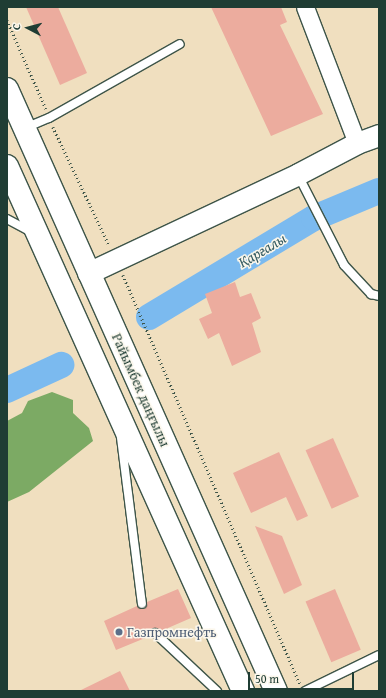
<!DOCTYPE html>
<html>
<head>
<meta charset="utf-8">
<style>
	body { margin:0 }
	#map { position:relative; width:386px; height:698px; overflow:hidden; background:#f0dfbf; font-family:"Gentium Book Plus",serif }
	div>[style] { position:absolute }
	.forest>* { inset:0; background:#7caa64 }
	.river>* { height:26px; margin:-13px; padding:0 13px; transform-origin:13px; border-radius:13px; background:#7bbaef }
	.building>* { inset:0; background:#ecac9e; transform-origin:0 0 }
	.path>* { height:2.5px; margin-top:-1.25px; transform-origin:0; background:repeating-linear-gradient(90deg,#3e5549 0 1px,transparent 0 4px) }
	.roads { filter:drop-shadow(1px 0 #3e5549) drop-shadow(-1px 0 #3e5549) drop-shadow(0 1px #3e5549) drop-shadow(0 -1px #3e5549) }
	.service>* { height:8px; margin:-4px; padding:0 4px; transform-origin:4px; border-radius:4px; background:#fff }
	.minor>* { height:17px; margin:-8.5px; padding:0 8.5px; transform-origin:8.5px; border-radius:8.5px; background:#fff }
	.tertiary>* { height:21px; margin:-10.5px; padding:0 10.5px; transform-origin:10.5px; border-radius:10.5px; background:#fff }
	.trunk>* { height:22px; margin:-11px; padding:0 11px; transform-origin:11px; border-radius:11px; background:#fff }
	.dots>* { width:11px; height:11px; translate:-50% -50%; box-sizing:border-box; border:2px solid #fbf7ec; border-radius:50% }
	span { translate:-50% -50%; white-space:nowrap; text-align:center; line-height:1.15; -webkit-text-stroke:3px #fbf7ec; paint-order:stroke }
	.street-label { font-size:14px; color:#1f3d34 }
	.service-label { font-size:14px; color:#4e5e75 }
	.left { translate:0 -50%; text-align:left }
	.water-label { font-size:15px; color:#365c63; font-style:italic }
	.frame { position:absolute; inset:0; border:8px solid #1f3d34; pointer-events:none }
	.north { position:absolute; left:8px; top:8px; width:40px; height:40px; -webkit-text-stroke:3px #fbf7ec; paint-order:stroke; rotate:276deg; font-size:11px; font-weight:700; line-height:16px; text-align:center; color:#1f3d34 }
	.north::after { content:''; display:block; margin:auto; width:14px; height:18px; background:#1f3d34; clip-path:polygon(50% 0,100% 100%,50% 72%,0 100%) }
	.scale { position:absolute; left:248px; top:672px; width:106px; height:18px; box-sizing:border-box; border:2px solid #1f3d34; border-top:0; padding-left:5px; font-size:12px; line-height:14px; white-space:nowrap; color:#1f3d34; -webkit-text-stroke:3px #fbf7ec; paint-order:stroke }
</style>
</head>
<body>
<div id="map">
	<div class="forest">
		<div style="clip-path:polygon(52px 392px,73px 400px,73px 413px,89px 428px,93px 441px,29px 492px,7px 502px,7px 421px,22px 413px,28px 401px)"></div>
	</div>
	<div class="river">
		<div style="left:149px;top:317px;width:192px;rotate:-31deg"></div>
		<div style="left:314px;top:218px;width:70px;rotate:-22.6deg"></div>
		<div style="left:7px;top:390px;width:60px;rotate:-24.8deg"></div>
	</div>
	<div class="building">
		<div style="clip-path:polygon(26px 7px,58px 7px,87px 73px,60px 85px)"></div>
		<div style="clip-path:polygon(211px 7px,281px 7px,287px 22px,280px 25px,323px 114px,271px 136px)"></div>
		<div style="clip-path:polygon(235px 282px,240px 297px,251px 293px,261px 318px,252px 323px,261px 352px,232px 366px,219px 333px,208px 339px,199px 319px,212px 313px,205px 294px)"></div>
		<div style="left:333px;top:438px;width:64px;height:30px;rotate:66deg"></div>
		<div style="clip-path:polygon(279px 452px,308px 516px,297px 521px,286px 497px,251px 513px,233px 473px)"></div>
		<div style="clip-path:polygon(255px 526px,282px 536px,302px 585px,284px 594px)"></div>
		<div style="clip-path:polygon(178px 589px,191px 618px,161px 631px,153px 628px,150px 636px,116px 650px,104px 621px,137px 606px,145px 609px,147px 602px)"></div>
		<div style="left:335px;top:589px;width:66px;height:32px;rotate:67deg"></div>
		<div style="clip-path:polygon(120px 671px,130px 691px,79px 691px)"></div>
	</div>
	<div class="path">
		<div style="left:7px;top:20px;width:97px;rotate:66.3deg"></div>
		<div style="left:53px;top:127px;width:131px;rotate:64.6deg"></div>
		<div style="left:123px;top:275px;width:446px;rotate:66.6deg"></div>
	</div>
	<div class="roads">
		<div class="service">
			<div style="left:25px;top:128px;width:26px;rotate:-23deg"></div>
			<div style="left:49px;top:118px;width:150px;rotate:-29.5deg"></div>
			<div style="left:298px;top:175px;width:101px;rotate:62.9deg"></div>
			<div style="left:344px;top:265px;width:40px;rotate:47deg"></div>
			<div style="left:371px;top:294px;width:8px;rotate:14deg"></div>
			<div style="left:7px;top:219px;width:27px;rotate:28deg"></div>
			<div style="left:121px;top:438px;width:167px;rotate:82.8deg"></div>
			<div style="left:155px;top:633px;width:85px;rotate:43.1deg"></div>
			<div style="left:305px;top:691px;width:82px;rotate:-25.9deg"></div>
		</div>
		<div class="minor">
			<div style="left:305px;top:7px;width:146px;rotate:69.1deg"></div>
		</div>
		<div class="tertiary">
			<div style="left:88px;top:273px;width:232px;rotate:-25.2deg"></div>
			<div style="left:298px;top:174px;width:67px;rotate:-27.7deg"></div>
			<div style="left:357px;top:143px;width:23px;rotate:-20deg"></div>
		</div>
		<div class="trunk">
			<div style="left:7px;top:89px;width:659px;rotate:65.92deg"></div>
			<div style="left:7px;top:166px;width:576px;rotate:65.79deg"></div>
		</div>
	</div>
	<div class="dots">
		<div style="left:119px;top:632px;background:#5c6f8a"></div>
	</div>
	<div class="street-label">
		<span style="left:141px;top:390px;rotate:66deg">Райымбек даңғылы</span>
	</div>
	<div class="service-label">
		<span class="left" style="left:127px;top:632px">Газпромнефть</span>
	</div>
	<div class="water-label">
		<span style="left:262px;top:250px;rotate:-31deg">Қарғалы</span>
	</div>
	<div class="frame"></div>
	<div class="north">С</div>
	<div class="scale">50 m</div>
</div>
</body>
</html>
